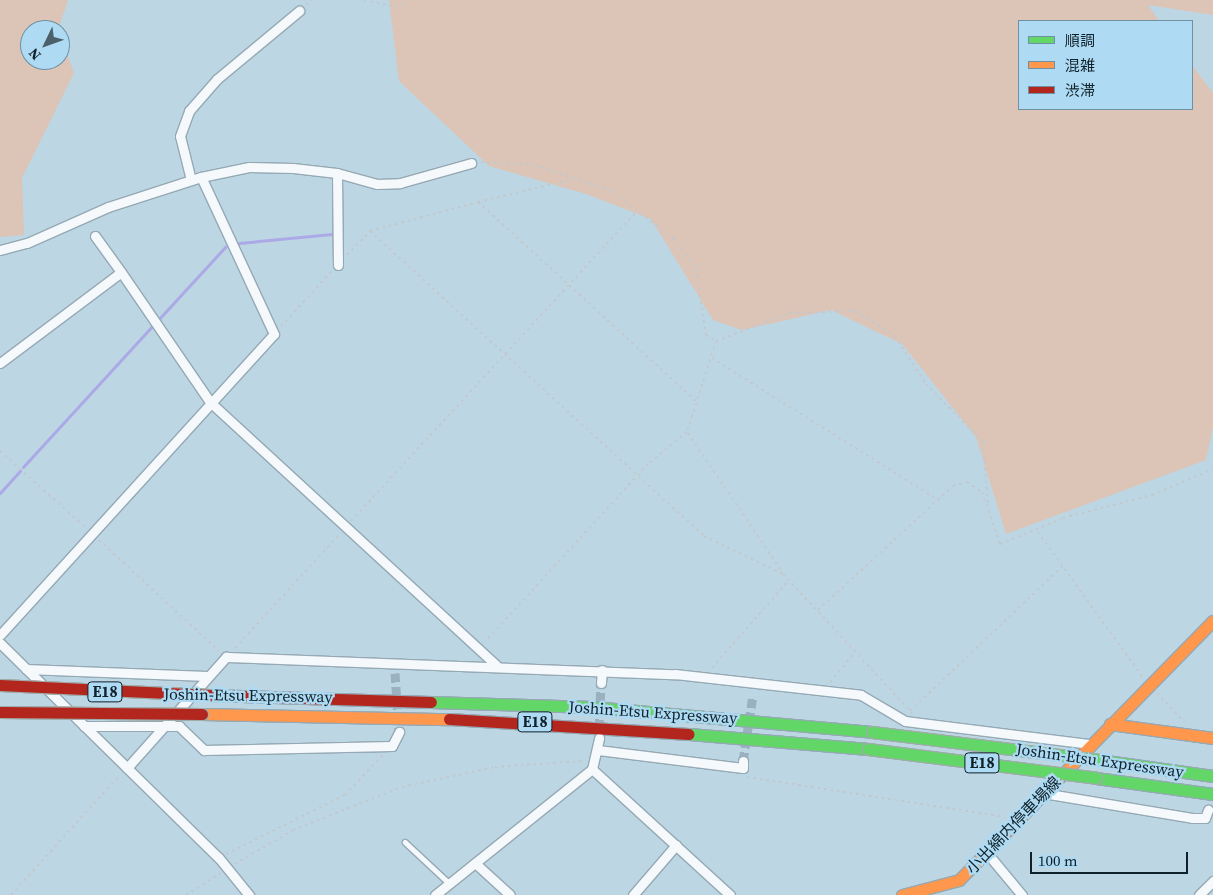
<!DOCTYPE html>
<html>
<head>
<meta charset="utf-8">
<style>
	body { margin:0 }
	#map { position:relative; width:1213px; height:895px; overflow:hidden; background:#bdd6e4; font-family:"Source Serif 4","Noto Sans JP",serif }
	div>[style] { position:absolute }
	.green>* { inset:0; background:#dcc4b7 }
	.stream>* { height:3px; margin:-1.5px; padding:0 1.5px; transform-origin:1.5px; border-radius:1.5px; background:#aca9e7 }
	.street-tunnel>* { height:9px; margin-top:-4.5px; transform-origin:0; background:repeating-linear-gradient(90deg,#9ab2bf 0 9px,transparent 0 13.5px) }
	.path>* { height:2px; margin-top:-1px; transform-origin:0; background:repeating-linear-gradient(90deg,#c2c9cd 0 2.5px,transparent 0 6.5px) }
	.roads { filter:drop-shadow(1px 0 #95a9b4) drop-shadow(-1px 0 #95a9b4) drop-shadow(0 1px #95a9b4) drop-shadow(0 -1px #95a9b4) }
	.lane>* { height:4.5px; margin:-2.25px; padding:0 2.25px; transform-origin:2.25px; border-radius:2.25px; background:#f5f9fb }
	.street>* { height:9px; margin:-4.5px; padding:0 4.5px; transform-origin:4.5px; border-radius:4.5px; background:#f5f9fb }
	.fast>* { height:11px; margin:-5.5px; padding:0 5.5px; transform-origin:5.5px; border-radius:5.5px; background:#63d668 }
	.slow>* { height:11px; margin:-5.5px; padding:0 5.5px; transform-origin:5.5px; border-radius:5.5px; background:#ff974d }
	.jam>* { height:11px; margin:-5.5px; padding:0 5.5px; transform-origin:5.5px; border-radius:5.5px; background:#b3261e }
	.bridges { filter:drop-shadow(1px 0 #9faca9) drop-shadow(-1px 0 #9faca9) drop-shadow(0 1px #9faca9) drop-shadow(0 -1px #9faca9) }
	.fast-bridge>* { height:11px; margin:-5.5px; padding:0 5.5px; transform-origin:5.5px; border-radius:5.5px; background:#63d668 }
	.jam-bridge>* { height:11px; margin:-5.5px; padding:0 5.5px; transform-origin:5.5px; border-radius:5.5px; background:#b3261e }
	span { translate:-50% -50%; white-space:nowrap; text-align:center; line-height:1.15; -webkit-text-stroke:4.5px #aedbf3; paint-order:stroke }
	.shield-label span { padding:1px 4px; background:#aedbf3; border:1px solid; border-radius:4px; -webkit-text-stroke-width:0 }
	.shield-label { font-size:15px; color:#0f212a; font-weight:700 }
	.street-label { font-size:16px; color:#0f212a }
	.legend { position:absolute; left:1018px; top:20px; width:175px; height:90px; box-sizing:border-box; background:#aedbf3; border:1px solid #6e91a3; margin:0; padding:6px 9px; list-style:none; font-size:15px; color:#0f212a }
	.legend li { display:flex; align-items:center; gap:10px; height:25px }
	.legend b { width:25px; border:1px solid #6e91a3 }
	.north { position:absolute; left:20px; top:20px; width:50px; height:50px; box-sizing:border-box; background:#aedbf3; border:1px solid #6e91a3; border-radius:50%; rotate:228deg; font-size:14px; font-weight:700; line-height:20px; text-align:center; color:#0f212a }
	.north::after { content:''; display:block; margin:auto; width:18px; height:22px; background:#4c606b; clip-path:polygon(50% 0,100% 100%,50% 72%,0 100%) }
	.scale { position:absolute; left:1030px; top:852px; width:158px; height:22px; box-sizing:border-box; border:2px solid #0f212a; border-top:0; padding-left:6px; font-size:15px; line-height:18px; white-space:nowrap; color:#0f212a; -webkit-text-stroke:4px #aedbf3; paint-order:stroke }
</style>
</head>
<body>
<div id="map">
	<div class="green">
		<div style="clip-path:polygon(0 0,68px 0,58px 30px,30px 30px,30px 60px,60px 60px,60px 35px,74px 73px,22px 178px,24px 235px,0 237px)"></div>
		<div style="clip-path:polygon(389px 0,1213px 0,1213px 15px,1148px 5px,1159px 21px,1019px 21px,1019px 109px,1192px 109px,1192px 65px,1213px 93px,1213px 426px,1206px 460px,1006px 534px,976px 437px,902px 344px,831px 310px,742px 330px,713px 320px,651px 219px,586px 194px,489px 166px,399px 81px)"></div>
	</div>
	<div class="stream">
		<div style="left:239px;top:243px;width:93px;rotate:-5.5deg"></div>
		<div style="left:158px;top:320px;width:100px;rotate:-47.4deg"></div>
		<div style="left:23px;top:467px;width:193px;rotate:-47.5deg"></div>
		<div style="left:0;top:493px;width:30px;rotate:-48deg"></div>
	</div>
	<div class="street-tunnel">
		<div style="left:395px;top:673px;width:59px;rotate:86.1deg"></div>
		<div style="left:599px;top:728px;width:45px;rotate:-87.5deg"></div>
		<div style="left:743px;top:761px;width:67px;rotate:-81.4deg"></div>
	</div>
	<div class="path">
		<div style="left:364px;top:0;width:33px;rotate:12deg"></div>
		<div style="left:396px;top:7px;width:13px;rotate:-32deg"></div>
		<div style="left:306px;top:5px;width:8px;rotate:-40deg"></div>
		<div style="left:481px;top:162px;width:54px;rotate:3.2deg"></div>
		<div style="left:535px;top:165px;width:78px;rotate:18.7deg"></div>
		<div style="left:609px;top:190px;width:80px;rotate:36.9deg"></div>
		<div style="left:673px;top:238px;width:39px;rotate:53deg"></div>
		<div style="left:696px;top:269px;width:67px;rotate:81.4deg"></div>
		<div style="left:706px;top:335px;width:12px;rotate:31deg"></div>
		<div style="left:716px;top:341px;width:96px;rotate:107.7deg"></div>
		<div style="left:687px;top:432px;width:50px;rotate:140.6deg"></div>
		<div style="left:648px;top:464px;width:241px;rotate:132.5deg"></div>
		<div style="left:478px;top:202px;width:98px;rotate:-13.6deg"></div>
		<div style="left:370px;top:231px;width:452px;rotate:42.4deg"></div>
		<div style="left:704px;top:536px;width:88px;rotate:25.7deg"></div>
		<div style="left:783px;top:574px;width:190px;rotate:47.1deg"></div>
		<div style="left:347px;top:255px;width:33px;rotate:-46deg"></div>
		<div style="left:370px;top:231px;width:112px;rotate:-15deg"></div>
		<div style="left:478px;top:202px;width:298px;rotate:42.4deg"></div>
		<div style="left:281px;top:326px;width:75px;rotate:-47.2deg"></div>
		<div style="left:716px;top:341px;width:79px;rotate:-20.7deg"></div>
		<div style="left:790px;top:313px;width:66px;rotate:-1.7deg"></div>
		<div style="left:856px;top:311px;width:46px;rotate:32.7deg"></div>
		<div style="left:895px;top:336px;width:57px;rotate:57.1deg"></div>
		<div style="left:926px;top:384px;width:81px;rotate:45.5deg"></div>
		<div style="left:983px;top:442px;width:65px;rotate:85.6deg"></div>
		<div style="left:712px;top:358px;width:267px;rotate:32.1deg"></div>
		<div style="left:688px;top:433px;width:168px;rotate:55.9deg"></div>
		<div style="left:0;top:451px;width:114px;rotate:41.8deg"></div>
		<div style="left:351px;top:521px;width:420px;rotate:-47.3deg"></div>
		<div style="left:1038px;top:532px;width:178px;rotate:54.2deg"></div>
		<div style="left:99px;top:540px;width:163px;rotate:42.8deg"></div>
		<div style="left:818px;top:610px;width:183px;rotate:-42.6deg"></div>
		<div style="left:953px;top:486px;width:15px;rotate:-16deg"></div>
		<div style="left:967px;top:482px;width:18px;rotate:34deg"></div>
		<div style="left:982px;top:492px;width:55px;rotate:70.9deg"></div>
		<div style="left:1000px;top:544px;width:68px;rotate:-22.4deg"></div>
		<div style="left:1063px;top:518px;width:92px;rotate:-14.5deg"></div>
		<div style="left:1152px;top:495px;width:66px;rotate:-23.1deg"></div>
		<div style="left:235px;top:648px;width:155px;rotate:-47.4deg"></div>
		<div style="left:712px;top:668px;width:117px;rotate:-48.8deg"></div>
		<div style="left:830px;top:682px;width:40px;rotate:-50deg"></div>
		<div style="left:1157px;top:693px;width:40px;rotate:47deg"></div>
		<div style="left:910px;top:711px;width:211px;rotate:-43.5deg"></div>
		<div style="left:747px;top:777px;width:260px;rotate:8.8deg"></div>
		<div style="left:226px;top:854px;width:133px;rotate:-26.4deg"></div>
		<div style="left:345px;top:795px;width:55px;rotate:-46.5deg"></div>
		<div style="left:235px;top:864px;width:67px;rotate:-30.4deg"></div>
		<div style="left:293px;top:830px;width:117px;rotate:-21.5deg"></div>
		<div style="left:402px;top:787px;width:95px;rotate:-12.1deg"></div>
		<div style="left:495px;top:767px;width:88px;rotate:-3.9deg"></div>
		<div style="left:11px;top:895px;width:162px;rotate:-47.8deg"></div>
		<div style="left:186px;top:895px;width:41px;rotate:-32.2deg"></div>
	</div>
	<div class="roads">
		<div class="lane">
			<div style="left:405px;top:842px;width:60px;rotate:43deg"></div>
		</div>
		<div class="street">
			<div style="left:337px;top:173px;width:41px;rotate:15.4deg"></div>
			<div style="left:377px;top:184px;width:23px;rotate:-2deg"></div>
			<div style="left:400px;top:183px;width:74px;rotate:-15.7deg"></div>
			<div style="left:191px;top:180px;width:45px;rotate:-104deg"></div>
			<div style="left:180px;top:136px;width:27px;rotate:-70deg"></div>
			<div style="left:189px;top:111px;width:43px;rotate:-48.8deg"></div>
			<div style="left:217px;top:79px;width:107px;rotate:-39.7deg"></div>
			<div style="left:95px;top:236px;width:44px;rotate:54.2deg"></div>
			<div style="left:0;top:250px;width:28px;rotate:-15deg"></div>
			<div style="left:27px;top:243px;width:89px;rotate:-24deg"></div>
			<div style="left:108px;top:207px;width:98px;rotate:-17.9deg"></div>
			<div style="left:201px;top:177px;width:49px;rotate:-11.8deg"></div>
			<div style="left:249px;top:167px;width:44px;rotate:1.3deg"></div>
			<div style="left:293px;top:168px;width:44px;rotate:6.5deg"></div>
			<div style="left:337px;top:173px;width:92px;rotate:89.4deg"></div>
			<div style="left:0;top:363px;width:151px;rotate:-36.9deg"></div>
			<div style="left:121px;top:272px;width:158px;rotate:55.6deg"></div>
			<div style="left:210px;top:402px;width:389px;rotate:42.6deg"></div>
			<div style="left:0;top:635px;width:407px;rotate:-47.7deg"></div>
			<div style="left:274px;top:334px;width:173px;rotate:-114.9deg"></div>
			<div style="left:0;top:643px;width:307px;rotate:44.5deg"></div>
			<div style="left:219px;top:858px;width:48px;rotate:51deg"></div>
			<div style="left:26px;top:669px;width:181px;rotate:2.2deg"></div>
			<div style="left:601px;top:683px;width:13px;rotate:-86deg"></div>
			<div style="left:84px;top:726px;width:95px"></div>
			<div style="left:179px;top:726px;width:35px;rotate:44deg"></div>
			<div style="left:204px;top:750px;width:188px;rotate:-1.2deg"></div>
			<div style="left:392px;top:746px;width:16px;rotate:-63deg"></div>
			<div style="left:598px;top:750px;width:146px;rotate:7.1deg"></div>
			<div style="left:743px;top:768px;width:7px;rotate:-90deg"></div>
			<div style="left:127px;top:768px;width:149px;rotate:-48.3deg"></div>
			<div style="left:226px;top:657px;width:449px;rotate:2.2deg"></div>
			<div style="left:675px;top:674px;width:187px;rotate:6.4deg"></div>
			<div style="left:861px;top:695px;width:51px;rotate:30.6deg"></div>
			<div style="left:905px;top:721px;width:185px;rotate:7.1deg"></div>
			<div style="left:592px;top:769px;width:187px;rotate:42.4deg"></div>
			<div style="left:1043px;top:793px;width:151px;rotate:9.5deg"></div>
			<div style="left:1192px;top:818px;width:13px"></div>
			<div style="left:1205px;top:818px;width:9px;rotate:-69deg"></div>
			<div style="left:987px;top:853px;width:55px;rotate:50.2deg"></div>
			<div style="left:475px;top:863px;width:47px;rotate:42.4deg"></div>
			<div style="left:435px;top:895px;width:201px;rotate:-38.7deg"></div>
			<div style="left:592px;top:769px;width:32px;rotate:-77deg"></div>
			<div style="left:633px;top:895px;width:66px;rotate:-49.3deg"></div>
			<div style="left:1199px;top:895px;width:20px;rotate:-45deg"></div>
		</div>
		<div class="fast">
			<div style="left:431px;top:702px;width:162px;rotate:1.8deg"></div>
			<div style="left:593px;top:707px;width:280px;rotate:5.1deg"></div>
			<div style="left:689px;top:734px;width:180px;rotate:4.8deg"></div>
			<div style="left:1099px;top:760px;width:115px;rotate:8deg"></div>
			<div style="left:1096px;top:778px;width:118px;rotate:7.8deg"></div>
		</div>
		<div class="slow">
			<div style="left:202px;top:714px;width:247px;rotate:1.2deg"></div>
			<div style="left:1110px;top:724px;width:104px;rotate:7.7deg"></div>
			<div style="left:902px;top:895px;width:59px;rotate:-14.7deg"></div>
			<div style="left:959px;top:880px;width:363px;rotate:-45.6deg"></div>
		</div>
		<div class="jam">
			<div style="left:210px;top:695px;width:221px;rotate:1.8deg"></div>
			<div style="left:449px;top:719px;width:240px;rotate:3.6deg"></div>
		</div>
	</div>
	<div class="bridges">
		<div class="fast-bridge">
			<div style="left:872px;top:732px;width:229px;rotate:7deg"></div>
			<div style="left:868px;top:749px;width:230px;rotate:7.2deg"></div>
		</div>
		<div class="jam-bridge">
			<div style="left:0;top:685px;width:210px;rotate:2.7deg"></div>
			<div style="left:0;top:712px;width:202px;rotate:0.6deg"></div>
		</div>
	</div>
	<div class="shield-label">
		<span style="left:105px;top:692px">E18</span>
		<span style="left:535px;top:722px">E18</span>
		<span style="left:982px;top:763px">E18</span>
	</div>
	<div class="street-label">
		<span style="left:248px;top:695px;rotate:1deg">Joshin-Etsu Expressway</span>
		<span style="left:653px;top:712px;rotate:4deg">Joshin-Etsu Expressway</span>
		<span style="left:1100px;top:760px;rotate:8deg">Joshin-Etsu Expressway</span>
		<span style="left:1013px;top:825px;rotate:-46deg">小出綿内停車場線</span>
	</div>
	<ul class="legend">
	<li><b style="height:6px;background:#63d668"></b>順調</li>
	<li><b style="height:6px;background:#ff974d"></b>混雑</li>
	<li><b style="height:6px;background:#b3261e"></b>渋滞</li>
	</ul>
	<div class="north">N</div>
	<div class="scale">100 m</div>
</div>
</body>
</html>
